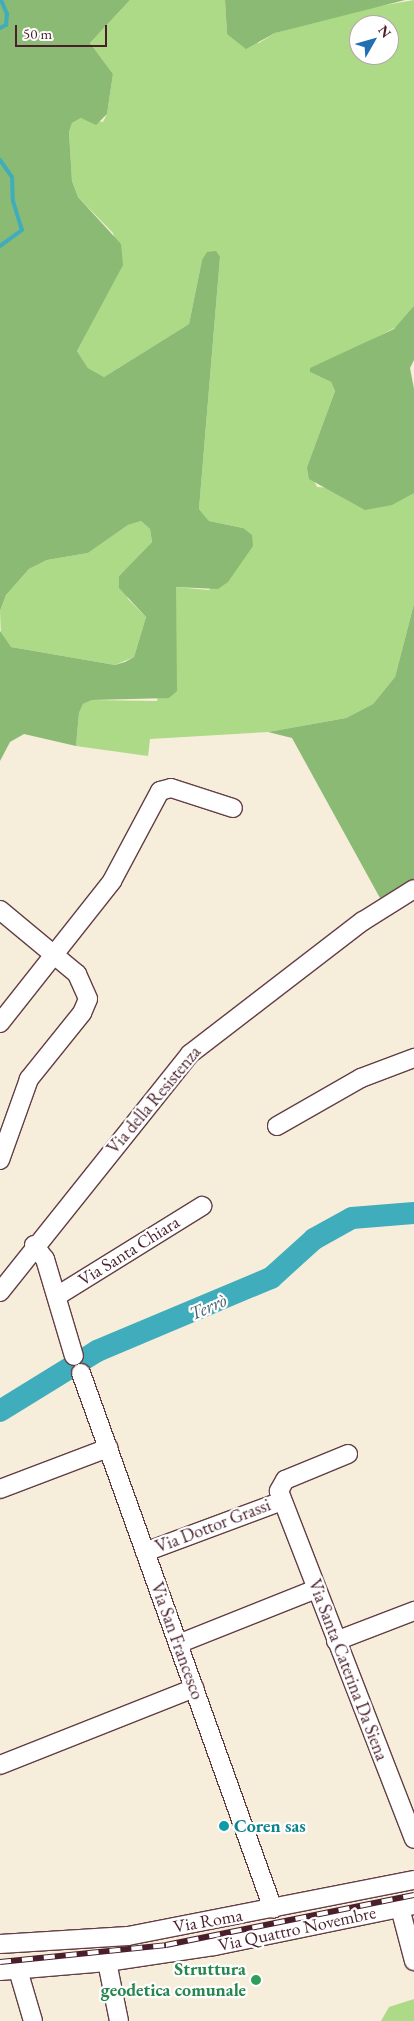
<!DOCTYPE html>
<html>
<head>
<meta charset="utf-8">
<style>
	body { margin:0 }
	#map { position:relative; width:414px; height:2021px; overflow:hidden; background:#f6eddb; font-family:"EB Garamond",serif }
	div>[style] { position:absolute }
	.green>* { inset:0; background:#adda86 }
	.forest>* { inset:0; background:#8aba73 }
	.stream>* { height:4px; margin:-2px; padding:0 2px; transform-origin:2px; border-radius:2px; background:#3fadbc }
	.river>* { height:22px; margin:-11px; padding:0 11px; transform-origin:11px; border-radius:11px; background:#3fadbc }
	.roads { filter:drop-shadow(1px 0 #643e45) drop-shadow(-1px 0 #643e45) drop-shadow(0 1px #643e45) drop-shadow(0 -1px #643e45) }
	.minor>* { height:18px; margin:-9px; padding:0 9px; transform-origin:9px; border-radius:9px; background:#fff }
	.rail>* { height:5.5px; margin-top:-2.75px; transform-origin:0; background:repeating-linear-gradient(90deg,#fff 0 11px,#4a1f2b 0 22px); box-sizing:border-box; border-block:1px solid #4a1f2b }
	.dots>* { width:14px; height:14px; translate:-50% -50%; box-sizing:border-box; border:2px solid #fff; border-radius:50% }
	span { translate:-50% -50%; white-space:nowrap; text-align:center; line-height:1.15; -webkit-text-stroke:4.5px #fff; paint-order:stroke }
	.street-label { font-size:18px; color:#4a1f2b }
	.culture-label { font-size:18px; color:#0d838f; font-weight:700 }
	.left { translate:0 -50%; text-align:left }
	.leisure-label { font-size:18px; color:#27864d; font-weight:700 }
	.right { translate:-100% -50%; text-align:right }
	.water-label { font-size:19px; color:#455f6c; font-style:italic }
	.north { position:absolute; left:349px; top:15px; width:50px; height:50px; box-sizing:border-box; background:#fff; border:1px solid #b7a5aa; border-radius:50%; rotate:52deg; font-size:14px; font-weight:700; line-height:20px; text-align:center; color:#4a1f2b }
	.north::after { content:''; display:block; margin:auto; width:18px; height:22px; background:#1f6fb2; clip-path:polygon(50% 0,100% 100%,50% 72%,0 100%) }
	.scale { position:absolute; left:15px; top:25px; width:92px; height:22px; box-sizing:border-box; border:2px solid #4a1f2b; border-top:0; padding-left:6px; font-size:15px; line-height:18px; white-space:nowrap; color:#4a1f2b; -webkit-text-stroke:4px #fff; paint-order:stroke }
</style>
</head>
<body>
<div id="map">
	<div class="green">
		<div style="clip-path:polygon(evenodd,130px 0,225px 0,227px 34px,259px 43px,275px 33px,352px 11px,414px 0,414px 306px,402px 324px,310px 372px,331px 382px,335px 391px,307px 467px,317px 487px,414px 493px,414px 604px,395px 677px,373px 704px,346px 718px,268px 732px,150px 739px,148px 756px,76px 746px,79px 713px,83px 704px,92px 700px,157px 701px,176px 587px,209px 590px,243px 528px,209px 521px,199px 509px,220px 257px,202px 260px,189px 324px,104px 377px,88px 368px,77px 351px,122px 265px,113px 233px,78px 197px,72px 181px,69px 132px,72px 123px,81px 118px,103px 122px,107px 114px,113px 74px,90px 43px,130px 0,359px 25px,389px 25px,389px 55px,359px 55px,359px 25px)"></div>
		<div style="clip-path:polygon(141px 521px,150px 529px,152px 542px,119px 576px,128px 599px,146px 617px,134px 657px,115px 665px,11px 647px,1px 635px,0 611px,6px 595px,29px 569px,47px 560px,88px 553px,128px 525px)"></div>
		<div style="clip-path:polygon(414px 1999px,414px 2021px,381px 2021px,389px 2007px)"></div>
	</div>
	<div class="forest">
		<div style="clip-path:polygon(0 0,130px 0,90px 43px,113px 74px,107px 114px,96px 125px,81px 118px,72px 123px,69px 132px,72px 181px,78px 197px,121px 244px,123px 265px,77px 351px,88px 368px,104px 377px,189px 324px,202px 260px,207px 252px,216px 251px,220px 257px,199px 509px,209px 521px,243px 528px,252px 535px,253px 546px,228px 582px,218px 589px,176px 587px,177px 691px,169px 698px,92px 700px,83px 704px,79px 713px,76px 746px,24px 734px,10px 742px,0 761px,0 631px,11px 647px,115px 665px,125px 662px,134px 657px,146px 617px,119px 588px,119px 576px,152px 542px,150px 529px,141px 521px,128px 525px,88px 553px,47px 560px,29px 569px,6px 595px,0 611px)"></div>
		<div style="clip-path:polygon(225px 0,405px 0,275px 33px,246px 49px,227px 34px)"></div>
		<div style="clip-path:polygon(414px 306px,414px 360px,410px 368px,414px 389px,414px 493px,392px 505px,365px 510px,309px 479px,307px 467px,335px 391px,331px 382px,310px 372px,310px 368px,394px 329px)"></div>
		<div style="clip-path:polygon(414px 604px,414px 882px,380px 898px,292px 738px,268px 732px,346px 718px,373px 704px,395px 677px)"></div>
	</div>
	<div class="stream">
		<div style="left:0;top:28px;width:7px;rotate:-27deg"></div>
		<div style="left:6px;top:25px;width:11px;rotate:-85deg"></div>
		<div style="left:7px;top:14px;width:15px;rotate:-113deg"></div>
		<div style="left:0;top:160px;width:21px;rotate:55deg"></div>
		<div style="left:12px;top:177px;width:24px;rotate:88deg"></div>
		<div style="left:13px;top:201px;width:30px;rotate:73deg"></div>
		<div style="left:22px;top:230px;width:27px;rotate:144deg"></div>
	</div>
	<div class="river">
		<div style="left:0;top:1411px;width:114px;rotate:-31.7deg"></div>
		<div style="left:97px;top:1351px;width:189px;rotate:-22.8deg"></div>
		<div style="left:271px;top:1278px;width:58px;rotate:-42.2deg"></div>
		<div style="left:314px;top:1239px;width:43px;rotate:-28.9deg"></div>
		<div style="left:352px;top:1218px;width:62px;rotate:-4.6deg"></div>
	</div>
	<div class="roads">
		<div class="minor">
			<div style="left:0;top:910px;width:100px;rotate:39.7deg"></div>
			<div style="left:77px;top:974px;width:27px;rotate:66deg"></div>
			<div style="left:88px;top:999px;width:15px;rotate:113deg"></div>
			<div style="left:82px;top:1013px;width:85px;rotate:128.8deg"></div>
			<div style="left:29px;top:1079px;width:86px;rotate:109.7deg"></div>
			<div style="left:0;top:1023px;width:181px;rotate:-51.7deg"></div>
			<div style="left:112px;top:881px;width:102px;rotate:-61.9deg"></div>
			<div style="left:160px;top:791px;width:11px;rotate:-15deg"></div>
			<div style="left:171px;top:788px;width:65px;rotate:17.9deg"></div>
			<div style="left:277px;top:1126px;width:97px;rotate:-29.7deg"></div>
			<div style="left:361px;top:1078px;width:57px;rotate:-20.7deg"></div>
			<div style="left:34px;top:1245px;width:18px;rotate:52deg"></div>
			<div style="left:45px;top:1259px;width:101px;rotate:73.4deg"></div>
			<div style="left:0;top:1292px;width:305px;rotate:-51.4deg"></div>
			<div style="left:190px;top:1054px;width:218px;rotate:-37.6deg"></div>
			<div style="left:363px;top:921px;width:60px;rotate:-32.1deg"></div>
			<div style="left:57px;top:1296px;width:171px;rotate:-31.8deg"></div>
			<div style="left:81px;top:1373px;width:569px;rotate:70.29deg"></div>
			<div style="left:348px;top:1454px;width:68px;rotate:157.6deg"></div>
			<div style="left:285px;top:1480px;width:13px;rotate:119deg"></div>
			<div style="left:279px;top:1491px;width:373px;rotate:68.8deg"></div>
			<div style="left:0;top:1489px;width:116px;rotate:-20.8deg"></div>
			<div style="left:145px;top:1552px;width:146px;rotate:-20.4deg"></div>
			<div style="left:336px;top:1641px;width:84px;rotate:-21deg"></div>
			<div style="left:178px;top:1644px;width:149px;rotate:-21.7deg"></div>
			<div style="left:0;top:1765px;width:209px;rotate:-21.6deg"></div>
			<div style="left:400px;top:1908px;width:55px;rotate:75.2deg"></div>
			<div style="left:0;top:1944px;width:128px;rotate:-3.6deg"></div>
			<div style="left:128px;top:1936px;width:291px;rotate:-11.1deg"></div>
			<div style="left:107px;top:1962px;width:60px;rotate:78.5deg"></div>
			<div style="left:18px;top:1970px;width:53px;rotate:73.6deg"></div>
			<div style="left:0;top:1971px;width:107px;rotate:-4.8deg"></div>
			<div style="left:107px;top:1962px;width:108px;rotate:-8.5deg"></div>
			<div style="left:214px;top:1946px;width:204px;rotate:-11.6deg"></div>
		</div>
	</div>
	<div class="rail">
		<div style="left:0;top:1962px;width:167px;rotate:-5.8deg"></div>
		<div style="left:166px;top:1945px;width:253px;rotate:-11.4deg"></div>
	</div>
	<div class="dots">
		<div style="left:224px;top:1826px;background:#0f9aa8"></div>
		<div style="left:256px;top:1980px;background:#2e9e5b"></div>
	</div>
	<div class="street-label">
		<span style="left:154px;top:1100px;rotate:-50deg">Via della Resistenza</span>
		<span style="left:129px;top:1251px;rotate:-32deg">Via Santa Chiara</span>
		<span style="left:213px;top:1526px;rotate:-21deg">Via Dottor Grassi</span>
		<span style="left:177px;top:1641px;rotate:70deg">Via San Francesco</span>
		<span style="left:348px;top:1670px;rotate:69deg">Via Santa Caterina Da Siena</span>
		<span style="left:208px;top:1921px;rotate:-10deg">Via Roma</span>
		<span style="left:297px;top:1929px;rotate:-12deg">Via Quattro Novembre</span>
	</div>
	<div class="culture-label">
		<span class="left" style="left:234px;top:1826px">Coren sas</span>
	</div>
	<div class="leisure-label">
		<span class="right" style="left:246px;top:1980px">Struttura<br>geodetica comunale</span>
	</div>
	<div class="water-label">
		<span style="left:208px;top:1307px;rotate:-24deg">Terrò</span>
	</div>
	<div class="north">N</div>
	<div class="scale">50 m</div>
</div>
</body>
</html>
